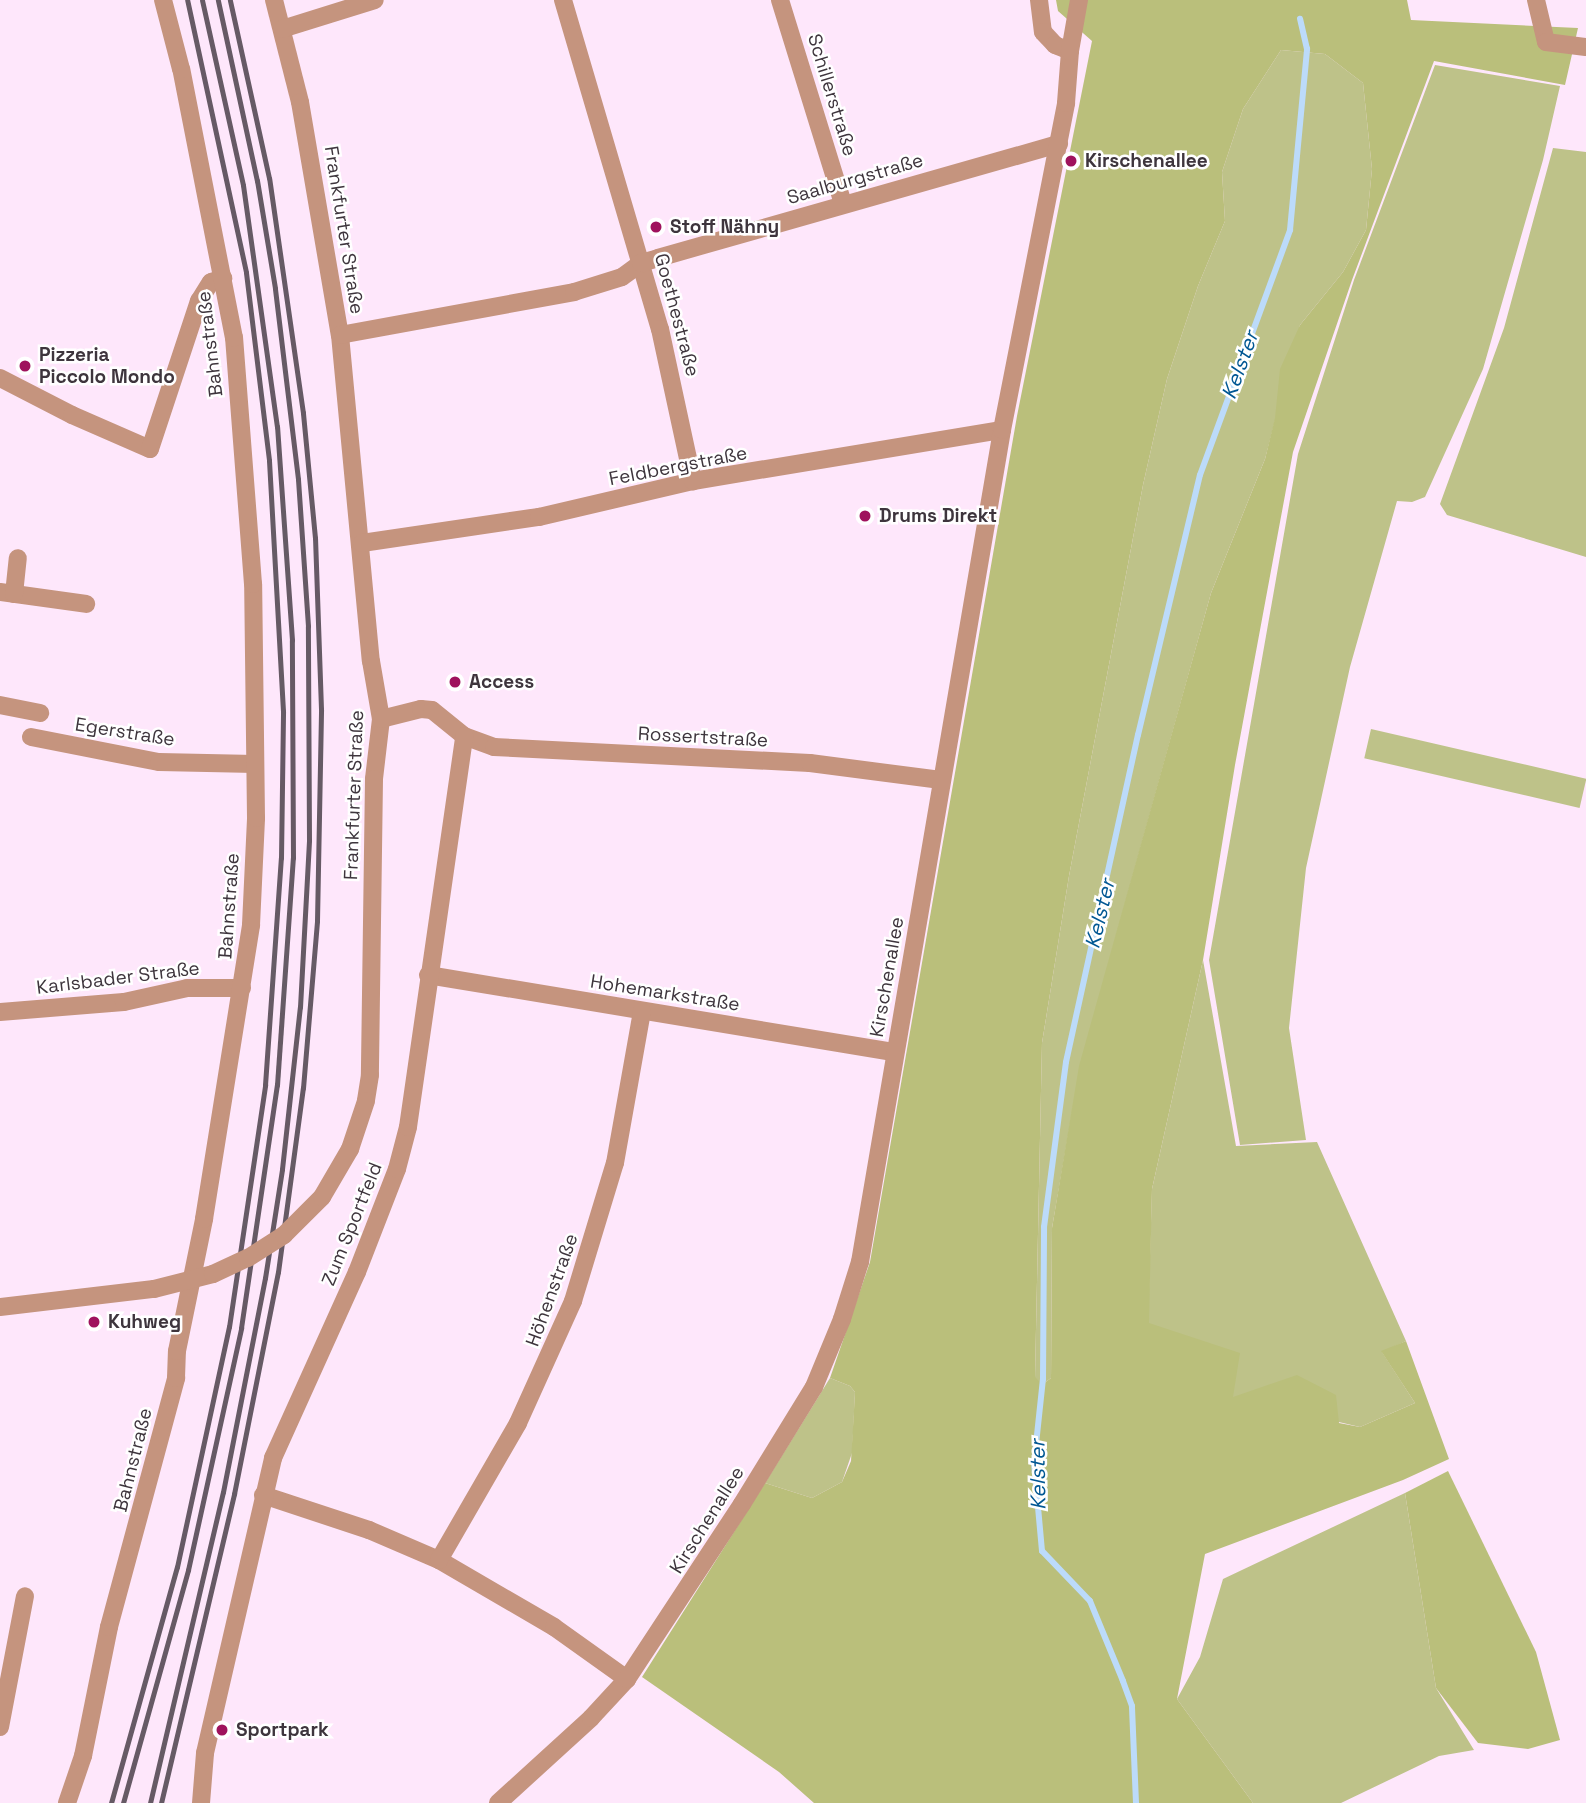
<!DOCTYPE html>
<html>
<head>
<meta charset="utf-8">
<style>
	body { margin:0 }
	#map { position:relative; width:1586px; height:1803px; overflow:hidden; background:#fee7fb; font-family:"Space Grotesk",sans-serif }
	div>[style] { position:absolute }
	.green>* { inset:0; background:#bec289; transform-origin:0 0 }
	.forest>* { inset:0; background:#babf7b }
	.stream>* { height:6px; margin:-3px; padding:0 3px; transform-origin:3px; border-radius:3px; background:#bcdbfa }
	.minor>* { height:18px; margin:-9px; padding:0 9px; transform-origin:9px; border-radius:9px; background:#c5947e }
	.rail>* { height:5px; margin:-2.5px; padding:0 2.5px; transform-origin:2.5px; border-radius:2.5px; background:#665a65 }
	.minor-bridge>* { height:18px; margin:-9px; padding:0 9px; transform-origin:9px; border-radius:9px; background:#c5947e }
	.dots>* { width:19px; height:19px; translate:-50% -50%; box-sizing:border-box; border:4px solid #fff; border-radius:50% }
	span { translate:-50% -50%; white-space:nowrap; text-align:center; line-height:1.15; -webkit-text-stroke:5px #fff; paint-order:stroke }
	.street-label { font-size:19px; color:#3e353d }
	.poi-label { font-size:19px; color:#3e353d; font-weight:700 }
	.left { translate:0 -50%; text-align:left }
	.water-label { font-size:21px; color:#015793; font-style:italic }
</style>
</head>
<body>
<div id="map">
	<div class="green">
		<div style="clip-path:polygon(1281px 50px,1325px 54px,1363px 83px,1372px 169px,1366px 230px,1343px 272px,1300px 325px,1265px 459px,1211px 593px,1080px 1066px,1052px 1228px,1051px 1378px,1043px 1384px,1035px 1378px,1042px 1043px,1069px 876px,1143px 485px,1167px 379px,1198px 286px,1225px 221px,1222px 172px,1243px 109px)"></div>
		<div style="clip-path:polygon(1435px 65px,1560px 86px,1543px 160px,1483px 369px,1425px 497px,1412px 502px,1397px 501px,1350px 667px,1306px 868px,1289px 1028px,1306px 1140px,1240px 1145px,1209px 960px,1298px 454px,1354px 280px)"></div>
		<div style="clip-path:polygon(1553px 148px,1586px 152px,1586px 557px,1447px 515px,1440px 504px,1504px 328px)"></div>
		<div style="left:1371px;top:729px;width:221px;height:30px;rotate:13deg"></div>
		<div style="clip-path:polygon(1203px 960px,1236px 1146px,1317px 1142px,1406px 1341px,1382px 1352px,1415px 1403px,1360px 1427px,1233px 1397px,1148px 1323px,1152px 1189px)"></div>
		<div style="clip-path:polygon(830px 1378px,850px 1386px,855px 1392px,852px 1453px,842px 1482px,812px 1498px,765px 1483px)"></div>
		<div style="clip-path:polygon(1405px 1493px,1436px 1688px,1474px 1750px,1439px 1756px,1341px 1803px,1253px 1803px,1177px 1699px,1200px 1657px,1223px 1579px)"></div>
	</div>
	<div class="forest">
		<div style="clip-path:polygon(evenodd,1056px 0,1407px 0,1411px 20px,1578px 28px,1565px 85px,1434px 61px,1352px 280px,1293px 452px,1235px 765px,1203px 960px,1152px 1189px,1149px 1323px,1240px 1353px,1233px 1397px,1297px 1375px,1336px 1395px,1339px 1423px,1360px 1427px,1415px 1403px,1381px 1351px,1406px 1341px,1449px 1459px,1403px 1480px,1205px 1554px,1177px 1699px,1253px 1803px,814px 1803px,779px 1772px,642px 1677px,765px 1483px,812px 1498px,842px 1482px,851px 1461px,855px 1392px,850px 1386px,830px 1378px,870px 1262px,1017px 416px,1092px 41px,1058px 11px,1056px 0,1281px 50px,1325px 54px,1363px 83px,1372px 169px,1366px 230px,1343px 272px,1300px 325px,1280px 369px,1275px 418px,1265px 459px,1211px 593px,1079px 1066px,1052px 1228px,1051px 1378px,1043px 1384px,1035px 1377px,1042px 1043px,1069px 876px,1143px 485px,1167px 379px,1198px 286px,1225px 221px,1222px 172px,1243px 109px,1281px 50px)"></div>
		<div style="clip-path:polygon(1448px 1471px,1536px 1652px,1560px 1740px,1528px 1749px,1478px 1743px,1436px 1688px,1405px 1493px)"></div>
	</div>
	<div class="stream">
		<div style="left:1136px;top:1803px;width:97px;rotate:-92.4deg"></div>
		<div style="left:1132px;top:1706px;width:27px;rotate:-110deg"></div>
		<div style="left:1123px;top:1681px;width:87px;rotate:-112.4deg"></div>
		<div style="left:1090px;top:1601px;width:69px;rotate:-133.8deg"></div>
		<div style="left:1042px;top:1551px;width:88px;rotate:-95.2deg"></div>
		<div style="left:1034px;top:1463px;width:84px;rotate:-83.9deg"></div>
		<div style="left:1043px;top:1379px;width:152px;rotate:-89.6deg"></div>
		<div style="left:1044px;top:1227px;width:166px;rotate:-82.4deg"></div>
		<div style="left:1066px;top:1062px;width:335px;rotate:-77.6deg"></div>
		<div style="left:1138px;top:735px;width:267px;rotate:-76.6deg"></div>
		<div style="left:1200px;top:475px;width:261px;rotate:-69.8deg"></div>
		<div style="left:1290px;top:230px;width:182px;rotate:-84.6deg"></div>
		<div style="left:1307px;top:49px;width:31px;rotate:-103deg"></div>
	</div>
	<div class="minor">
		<div style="left:274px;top:0;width:105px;rotate:75.7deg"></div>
		<div style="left:300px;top:102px;width:236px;rotate:80.3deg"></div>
		<div style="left:340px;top:335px;width:327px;rotate:84.6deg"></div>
		<div style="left:371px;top:661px;width:59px;rotate:80.2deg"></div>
		<div style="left:381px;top:719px;width:60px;rotate:96.7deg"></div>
		<div style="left:374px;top:779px;width:296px;rotate:90.8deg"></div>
		<div style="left:370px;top:1075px;width:26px;rotate:99deg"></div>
		<div style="left:366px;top:1101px;width:51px;rotate:108.4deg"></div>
		<div style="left:563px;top:0;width:343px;rotate:73.6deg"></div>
		<div style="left:660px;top:329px;width:156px;rotate:77.8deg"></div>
		<div style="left:780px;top:0;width:213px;rotate:72.8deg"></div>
		<div style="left:1039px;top:0;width:32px;rotate:83deg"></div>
		<div style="left:1043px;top:32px;width:18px;rotate:47deg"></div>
		<div style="left:1055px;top:45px;width:16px;rotate:22deg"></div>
		<div style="left:1536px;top:0;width:43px;rotate:76.6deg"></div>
		<div style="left:1546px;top:42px;width:40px;rotate:7.1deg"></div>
		<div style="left:282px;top:29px;width:97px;rotate:-17.3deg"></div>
		<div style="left:340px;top:335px;width:238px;rotate:-10.4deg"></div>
		<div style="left:574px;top:292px;width:50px;rotate:-17.4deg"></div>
		<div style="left:622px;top:277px;width:24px;rotate:-36deg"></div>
		<div style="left:641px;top:263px;width:18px;rotate:-16deg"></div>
		<div style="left:658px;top:258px;width:417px;rotate:-15.9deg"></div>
		<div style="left:0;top:378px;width:81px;rotate:27.2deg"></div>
		<div style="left:72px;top:415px;width:85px;rotate:23.6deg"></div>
		<div style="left:150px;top:449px;width:156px;rotate:-71.7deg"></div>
		<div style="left:199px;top:301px;width:22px;rotate:-58deg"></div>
		<div style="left:211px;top:282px;width:13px;rotate:-18deg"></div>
		<div style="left:362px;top:543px;width:179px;rotate:-8.4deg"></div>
		<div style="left:539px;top:517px;width:158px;rotate:-13.2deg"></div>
		<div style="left:693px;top:481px;width:313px;rotate:-9.4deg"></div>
		<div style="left:0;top:592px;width:87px;rotate:7.9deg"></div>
		<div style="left:14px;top:594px;width:36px;rotate:-84deg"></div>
		<div style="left:0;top:705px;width:41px;rotate:11.3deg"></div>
		<div style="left:381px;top:719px;width:41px;rotate:-14deg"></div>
		<div style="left:421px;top:709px;width:11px;rotate:5deg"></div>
		<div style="left:432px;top:710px;width:41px;rotate:39.1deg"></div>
		<div style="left:464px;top:736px;width:32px;rotate:20deg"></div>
		<div style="left:494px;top:747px;width:316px;rotate:2.9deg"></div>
		<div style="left:810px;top:763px;width:132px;rotate:7.4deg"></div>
		<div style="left:31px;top:737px;width:130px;rotate:11.1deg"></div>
		<div style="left:159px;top:762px;width:96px;rotate:1.2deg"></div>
		<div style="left:428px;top:975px;width:473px;rotate:9.4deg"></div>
		<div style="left:0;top:1012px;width:124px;rotate:-4.6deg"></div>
		<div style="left:124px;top:1002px;width:65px;rotate:-12.5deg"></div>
		<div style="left:187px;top:988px;width:55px"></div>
		<div style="left:0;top:1307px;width:155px;rotate:-6.7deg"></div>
		<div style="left:263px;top:1495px;width:112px;rotate:18.3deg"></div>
		<div style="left:369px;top:1530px;width:76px;rotate:23.2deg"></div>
		<div style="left:439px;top:1560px;width:133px;rotate:30.2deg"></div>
		<div style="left:554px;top:1627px;width:90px;rotate:35.5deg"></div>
		<div style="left:439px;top:1560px;width:158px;rotate:-60deg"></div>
		<div style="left:518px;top:1423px;width:134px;rotate:-65.7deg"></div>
		<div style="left:573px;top:1301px;width:144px;rotate:-73.1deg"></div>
		<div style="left:615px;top:1163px;width:154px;rotate:-79.9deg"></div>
		<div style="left:0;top:1727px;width:133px;rotate:-79.2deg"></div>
		<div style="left:67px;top:1803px;width:50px;rotate:-71.2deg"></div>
		<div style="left:83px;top:1756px;width:132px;rotate:-78.6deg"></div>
		<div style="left:109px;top:1627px;width:258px;rotate:-74.9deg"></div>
		<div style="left:176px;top:1378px;width:27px;rotate:-88deg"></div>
		<div style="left:177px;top:1351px;width:135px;rotate:-78.4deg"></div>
		<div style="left:204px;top:1219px;width:298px;rotate:-80.9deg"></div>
		<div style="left:251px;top:925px;width:107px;rotate:-87.3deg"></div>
		<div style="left:256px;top:818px;width:234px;rotate:-90.7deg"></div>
		<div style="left:253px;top:584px;width:247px;rotate:-94.4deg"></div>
		<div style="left:234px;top:338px;width:274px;rotate:-101.1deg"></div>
		<div style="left:181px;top:69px;width:71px;rotate:-104.6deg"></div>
		<div style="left:201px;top:1803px;width:50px;rotate:-85.4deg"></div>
		<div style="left:205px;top:1753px;width:303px;rotate:-77deg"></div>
		<div style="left:273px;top:1458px;width:204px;rotate:-65.7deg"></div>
		<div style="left:357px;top:1272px;width:110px;rotate:-68.8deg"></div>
		<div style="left:397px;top:1169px;width:43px;rotate:-75.3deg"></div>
		<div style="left:408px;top:1127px;width:395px;rotate:-81.8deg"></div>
		<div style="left:498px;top:1803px;width:126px;rotate:-42.4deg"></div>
		<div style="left:591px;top:1718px;width:53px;rotate:-47.3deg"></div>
		<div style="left:627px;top:1679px;width:209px;rotate:-56.7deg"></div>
		<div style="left:742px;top:1504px;width:137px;rotate:-58.4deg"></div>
		<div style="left:814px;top:1387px;width:74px;rotate:-67.6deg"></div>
		<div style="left:842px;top:1319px;width:60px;rotate:-72.5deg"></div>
		<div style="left:860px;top:1262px;width:844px;rotate:-80.31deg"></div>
		<div style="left:1002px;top:430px;width:333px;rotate:-78.9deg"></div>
		<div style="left:1066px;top:103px;width:52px;rotate:-85.6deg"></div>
		<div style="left:1070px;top:51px;width:52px;rotate:-80deg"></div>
	</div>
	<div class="rail">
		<div style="left:111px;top:1803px;width:245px;rotate:-74.4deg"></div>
		<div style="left:177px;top:1567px;width:246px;rotate:-77.8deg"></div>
		<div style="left:229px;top:1327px;width:245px;rotate:-81.5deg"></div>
		<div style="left:265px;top:1085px;width:228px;rotate:-86deg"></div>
		<div style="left:281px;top:858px;width:147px;rotate:-89.2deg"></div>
		<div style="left:283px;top:711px;width:251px;rotate:-93.2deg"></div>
		<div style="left:269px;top:460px;width:189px;rotate:-97deg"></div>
		<div style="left:246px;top:272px;width:278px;rotate:-102.2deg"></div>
		<div style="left:123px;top:1803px;width:242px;rotate:-74.4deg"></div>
		<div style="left:188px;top:1570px;width:248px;rotate:-77.6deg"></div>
		<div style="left:241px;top:1328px;width:246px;rotate:-81.6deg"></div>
		<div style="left:277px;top:1085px;width:228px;rotate:-86deg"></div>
		<div style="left:293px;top:858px;width:218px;rotate:-90.3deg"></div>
		<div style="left:292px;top:640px;width:214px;rotate:-94deg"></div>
		<div style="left:277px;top:427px;width:244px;rotate:-98deg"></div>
		<div style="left:243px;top:185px;width:189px;rotate:-102.5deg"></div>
		<div style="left:150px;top:1803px;width:319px;rotate:-76.8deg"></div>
		<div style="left:223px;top:1492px;width:218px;rotate:-78.9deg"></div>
		<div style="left:265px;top:1278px;width:110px;rotate:-81.1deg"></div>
		<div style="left:282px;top:1169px;width:163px;rotate:-83.7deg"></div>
		<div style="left:300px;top:1007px;width:167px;rotate:-86.9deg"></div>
		<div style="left:309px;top:840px;width:214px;rotate:-90.3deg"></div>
		<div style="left:308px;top:626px;width:147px;rotate:-93.9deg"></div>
		<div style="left:298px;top:479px;width:192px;rotate:-96.9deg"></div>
		<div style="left:275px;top:288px;width:109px;rotate:-99.5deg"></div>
		<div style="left:257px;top:181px;width:185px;rotate:-102.2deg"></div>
		<div style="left:161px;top:1803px;width:318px;rotate:-76.7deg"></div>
		<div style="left:234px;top:1494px;width:226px;rotate:-78.8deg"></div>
		<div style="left:278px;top:1272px;width:186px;rotate:-82.3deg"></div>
		<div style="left:303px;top:1088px;width:168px;rotate:-85.2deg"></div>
		<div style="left:317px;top:921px;width:212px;rotate:-88.9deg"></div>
		<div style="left:321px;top:709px;width:171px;rotate:-92deg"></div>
		<div style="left:315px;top:538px;width:126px;rotate:-95.5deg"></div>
		<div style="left:303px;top:413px;width:237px;rotate:-98.2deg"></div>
		<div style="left:269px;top:178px;width:182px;rotate:-102.4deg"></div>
	</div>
	<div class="minor-bridge">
		<div style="left:154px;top:1289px;width:61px;rotate:-14.3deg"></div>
		<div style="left:213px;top:1274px;width:38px;rotate:-25deg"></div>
		<div style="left:248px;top:1258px;width:43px;rotate:-32.6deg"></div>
		<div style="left:284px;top:1235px;width:54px;rotate:-45deg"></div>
		<div style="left:322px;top:1197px;width:56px;rotate:-59.7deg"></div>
	</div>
	<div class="dots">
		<div style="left:1071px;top:161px;background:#9f125d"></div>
		<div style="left:656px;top:227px;background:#9f125d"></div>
		<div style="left:25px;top:366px;background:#9f125d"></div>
		<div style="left:865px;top:516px;background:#9f125d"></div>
		<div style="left:455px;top:682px;background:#9f125d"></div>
		<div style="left:94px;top:1322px;background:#9f125d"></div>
		<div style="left:222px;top:1730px;background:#9f125d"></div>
	</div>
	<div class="street-label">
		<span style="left:832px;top:95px;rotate:73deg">Schillerstraße</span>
		<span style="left:855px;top:179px;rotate:-16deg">Saalburgstraße</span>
		<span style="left:344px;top:230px;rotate:81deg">Frankfurter Straße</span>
		<span style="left:677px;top:315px;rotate:75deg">Goethestraße</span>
		<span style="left:210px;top:344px;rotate:-97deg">Bahnstraße</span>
		<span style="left:678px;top:466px;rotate:-11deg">Feldbergstraße</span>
		<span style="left:125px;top:732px;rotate:9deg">Egerstraße</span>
		<span style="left:703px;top:737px;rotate:3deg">Rossertstraße</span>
		<span style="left:354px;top:795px;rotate:-88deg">Frankfurter Straße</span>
		<span style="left:229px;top:906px;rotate:-86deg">Bahnstraße</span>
		<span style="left:887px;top:977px;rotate:-80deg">Kirschenallee</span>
		<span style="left:118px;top:978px;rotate:-7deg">Karlsbader Straße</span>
		<span style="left:665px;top:993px;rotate:9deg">Hohemarkstraße</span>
		<span style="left:352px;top:1224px;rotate:-68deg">Zum Sportfeld</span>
		<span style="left:552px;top:1290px;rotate:-70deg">Höhenstraße</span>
		<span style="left:133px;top:1460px;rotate:-76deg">Bahnstraße</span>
		<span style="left:707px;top:1520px;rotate:-58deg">Kirschenallee</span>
	</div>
	<div class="poi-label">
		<span class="left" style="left:1085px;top:161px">Kirschenallee</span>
		<span class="left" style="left:670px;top:227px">Stoff Nähny</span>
		<span class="left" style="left:39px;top:366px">Pizzeria<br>Piccolo Mondo</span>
		<span class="left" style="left:879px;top:516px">Drums Direkt</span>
		<span class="left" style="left:469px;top:682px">Access</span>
		<span class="left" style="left:108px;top:1322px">Kuhweg</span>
		<span class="left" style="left:236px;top:1730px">Sportpark</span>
	</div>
	<div class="water-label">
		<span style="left:1240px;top:365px;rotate:-70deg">Kelster</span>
		<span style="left:1100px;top:914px;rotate:-77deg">Kelster</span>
		<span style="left:1038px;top:1475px;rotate:-91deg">Kelster</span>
	</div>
</div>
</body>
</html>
